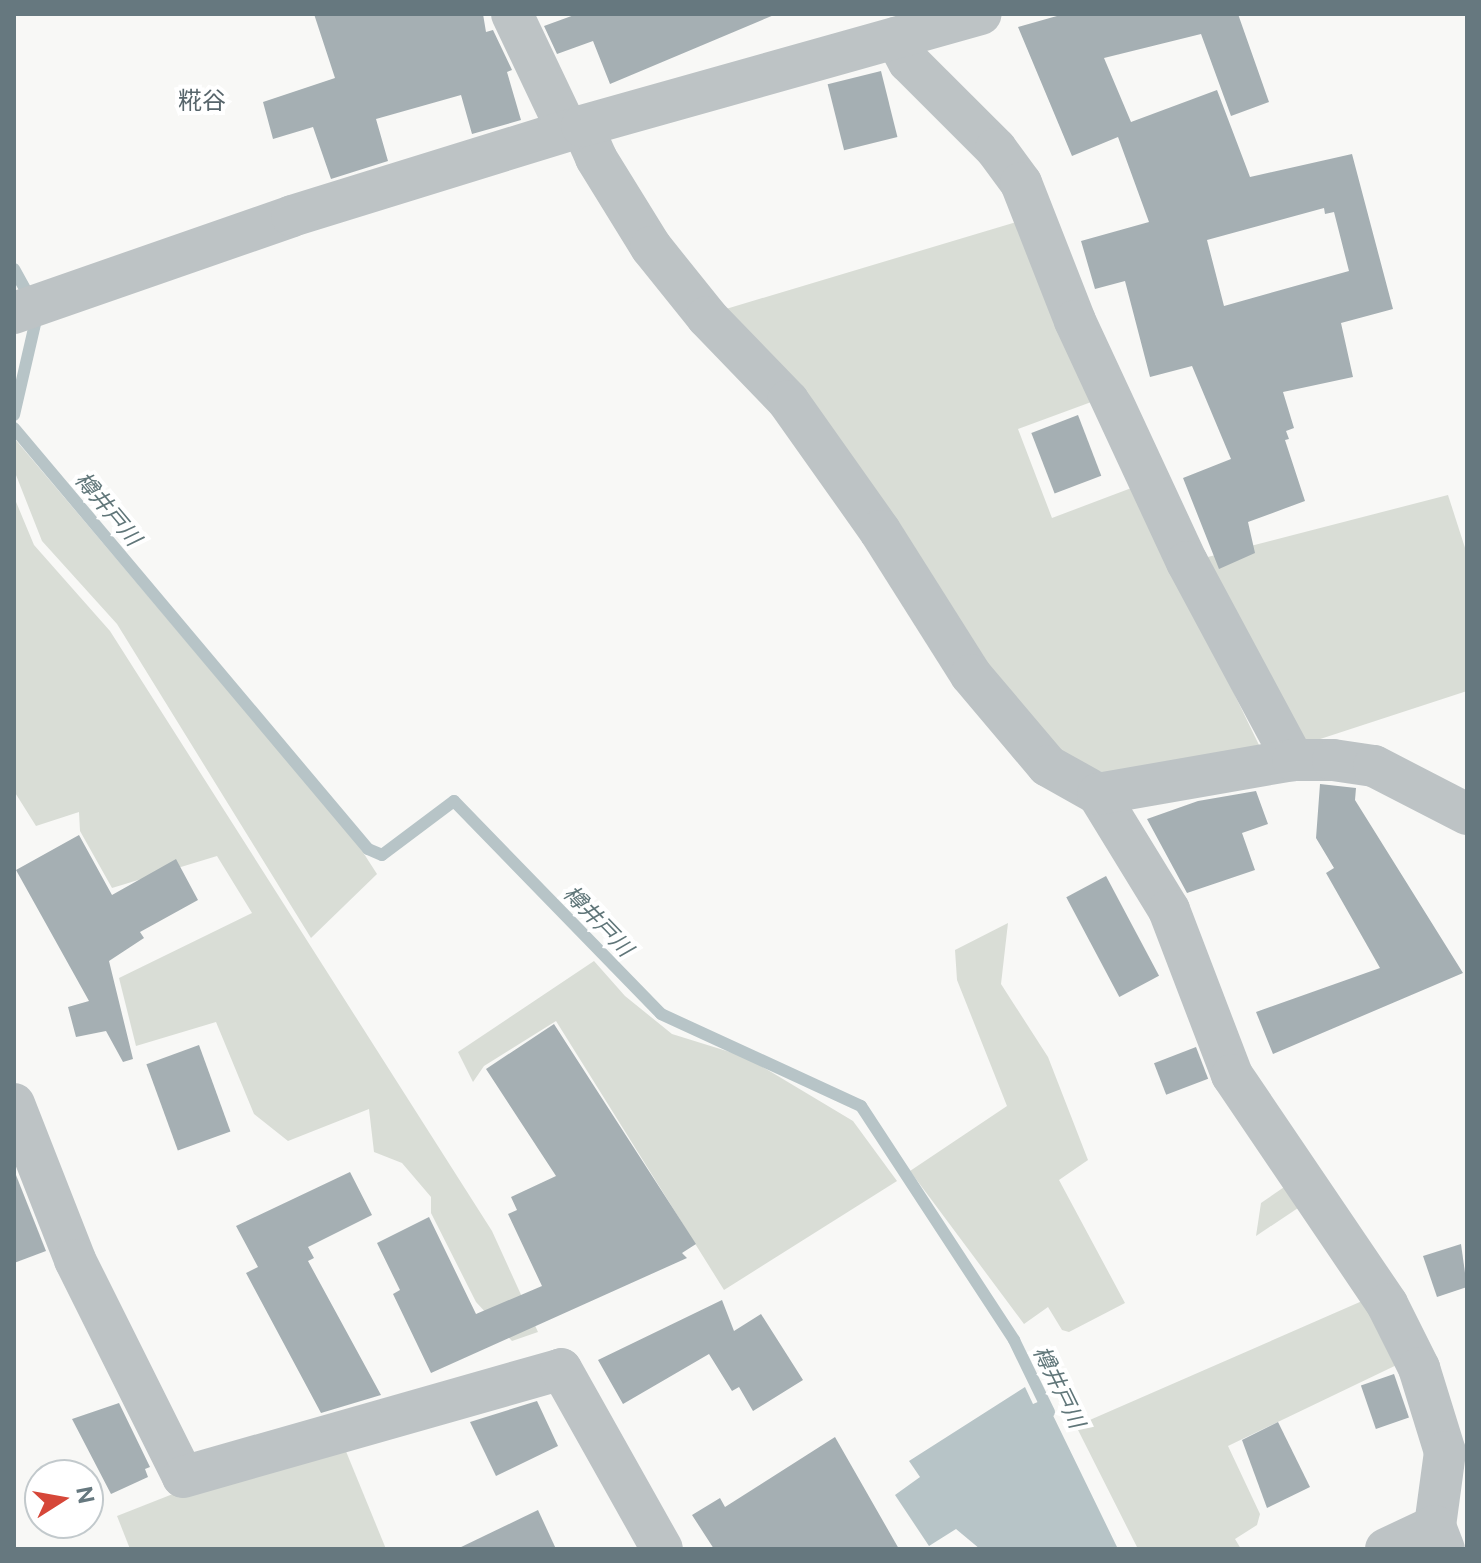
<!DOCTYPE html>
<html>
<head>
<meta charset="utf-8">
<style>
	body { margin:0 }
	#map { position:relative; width:1481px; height:1563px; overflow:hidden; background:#f8f8f6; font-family:"Public Sans","Noto Sans JP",sans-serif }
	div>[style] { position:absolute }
	.green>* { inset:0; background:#d9ddd6 }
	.water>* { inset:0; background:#b7c4c7 }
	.stream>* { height:12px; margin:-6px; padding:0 6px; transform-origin:6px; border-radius:6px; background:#b7c4c7 }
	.building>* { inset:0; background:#a5afb3; transform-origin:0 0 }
	.minor>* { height:42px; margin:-21px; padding:0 21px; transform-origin:21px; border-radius:21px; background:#bdc3c5 }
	span { translate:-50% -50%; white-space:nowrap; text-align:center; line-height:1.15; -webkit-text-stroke:8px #fff; paint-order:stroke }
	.water-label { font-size:22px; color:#607679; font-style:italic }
	.quarter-label { font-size:24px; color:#57656b }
	.frame { position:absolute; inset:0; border:16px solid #66787f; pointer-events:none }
	.north { position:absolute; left:24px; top:1459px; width:80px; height:80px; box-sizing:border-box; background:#fff; border:2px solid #c2c9cc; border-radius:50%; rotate:79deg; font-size:22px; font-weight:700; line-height:32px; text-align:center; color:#66787f }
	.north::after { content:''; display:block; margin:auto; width:28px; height:36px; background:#d64739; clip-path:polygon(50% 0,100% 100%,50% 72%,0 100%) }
</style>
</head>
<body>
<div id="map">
	<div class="green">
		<div style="clip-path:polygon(1023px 220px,1094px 401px,1018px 429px,1052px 518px,1134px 487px,1259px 745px,1120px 779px,1054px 754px,716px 312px)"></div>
		<div style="clip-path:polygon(14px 438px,357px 843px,377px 874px,311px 938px,117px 624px,42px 541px,14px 470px)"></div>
		<div style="clip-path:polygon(1448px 495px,1467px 554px,1467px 691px,1311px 742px,1292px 732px,1200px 559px)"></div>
		<div style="clip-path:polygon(14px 497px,34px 545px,110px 631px,492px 1231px,538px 1332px,512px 1341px,476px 1302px,431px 1213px,431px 1197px,402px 1163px,374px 1152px,369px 1109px,288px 1141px,254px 1114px,216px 1022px,136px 1046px,119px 978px,252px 913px,217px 856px,112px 888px,80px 831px,79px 812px,36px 826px,14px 791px)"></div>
		<div style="clip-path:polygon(1008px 923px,1001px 984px,1048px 1057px,1088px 1160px,1059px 1180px,1125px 1303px,1069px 1332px,1062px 1330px,1048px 1307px,1024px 1324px,910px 1171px,1007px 1106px,957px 980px,955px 950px)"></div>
		<div style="clip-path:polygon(594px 961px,625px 996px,672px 1034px,746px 1057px,853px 1121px,897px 1181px,724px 1290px,556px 1021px,484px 1066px,473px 1082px,458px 1052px)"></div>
		<div style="clip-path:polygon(1290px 1183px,1301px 1206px,1256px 1236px,1261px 1203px)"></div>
		<div style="clip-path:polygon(1369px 1298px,1405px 1361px,1228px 1446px,1260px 1514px,1257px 1525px,1235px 1539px,1241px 1549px,1138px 1549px,1076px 1426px)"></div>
		<div style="clip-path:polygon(343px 1444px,386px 1549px,130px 1549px,117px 1516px,183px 1490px)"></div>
	</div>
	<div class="water">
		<div style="clip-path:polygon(1025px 1387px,1033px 1404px,1045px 1399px,1118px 1549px,980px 1549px,956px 1529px,929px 1546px,895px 1495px,920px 1477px,909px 1461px)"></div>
	</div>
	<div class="stream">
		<div style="left:14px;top:269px;width:25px;rotate:61deg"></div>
		<div style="left:14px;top:415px;width:93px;rotate:-77deg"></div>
		<div style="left:14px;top:428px;width:550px;rotate:49.94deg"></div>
		<div style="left:368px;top:849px;width:15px;rotate:23deg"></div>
		<div style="left:382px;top:855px;width:90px;rotate:-36.9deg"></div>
		<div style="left:454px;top:801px;width:297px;rotate:45.8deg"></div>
		<div style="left:661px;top:1014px;width:220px;rotate:24.7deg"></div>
		<div style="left:861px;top:1106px;width:280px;rotate:56.8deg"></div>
		<div style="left:1014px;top:1340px;width:80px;rotate:64.1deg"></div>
	</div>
	<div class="building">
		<div style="clip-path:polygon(314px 14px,483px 14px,486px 32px,493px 30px,512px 70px,507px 72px,521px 120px,472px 134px,461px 95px,376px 119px,388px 161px,331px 179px,313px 127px,273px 139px,263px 102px,335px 78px)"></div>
		<div style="clip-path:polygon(577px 14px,774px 14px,774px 15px,610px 84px,593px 41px,557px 54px,544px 26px)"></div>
		<div style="clip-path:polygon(evenodd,1064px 14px,1238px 14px,1269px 102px,1231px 116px,1201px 34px,1104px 58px,1131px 122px,1217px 90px,1250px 177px,1352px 154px,1393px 309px,1341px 323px,1353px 377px,1283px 392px,1294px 428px,1286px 431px,1289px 439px,1285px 440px,1305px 501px,1248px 522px,1255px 553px,1219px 569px,1183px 478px,1231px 459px,1192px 366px,1150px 377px,1125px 281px,1095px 289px,1081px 241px,1149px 222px,1118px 137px,1072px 156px,1018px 27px,1064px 14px,1324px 208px,1325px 214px,1334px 212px,1349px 271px,1224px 306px,1207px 240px,1324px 208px)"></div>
		<div style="left:881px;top:71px;width:68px;height:55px;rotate:76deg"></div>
		<div style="left:1078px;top:415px;width:65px;height:50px;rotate:69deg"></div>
		<div style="clip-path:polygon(1320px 784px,1356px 788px,1355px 800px,1463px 973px,1273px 1054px,1256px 1012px,1380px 968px,1326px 873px,1334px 868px,1316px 838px)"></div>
		<div style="clip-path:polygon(1256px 791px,1268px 824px,1242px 833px,1255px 870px,1187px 893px,1147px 819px,1198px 801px)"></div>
		<div style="clip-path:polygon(79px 835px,112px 895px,176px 859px,198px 900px,140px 932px,144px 938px,109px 961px,133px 1059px,123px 1062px,106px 1031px,76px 1037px,68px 1007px,89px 1001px,16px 870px)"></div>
		<div style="left:1106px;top:876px;width:113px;height:45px;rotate:62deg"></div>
		<div style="clip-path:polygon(554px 1024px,696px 1244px,682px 1253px,687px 1258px,431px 1373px,393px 1294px,400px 1290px,377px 1243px,429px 1217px,476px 1314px,542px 1286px,508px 1214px,517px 1210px,511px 1197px,556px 1176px,486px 1069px)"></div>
		<div style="left:199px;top:1045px;width:92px;height:56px;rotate:70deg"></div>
		<div style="left:1196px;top:1047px;width:34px;height:45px;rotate:69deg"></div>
		<div style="clip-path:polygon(14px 1170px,46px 1251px,14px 1263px)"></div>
		<div style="clip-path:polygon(350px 1172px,372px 1215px,308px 1247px,314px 1258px,308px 1261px,381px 1395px,321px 1413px,246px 1273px,258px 1267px,236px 1226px)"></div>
		<div style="clip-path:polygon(1461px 1244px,1467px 1287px,1437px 1297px,1423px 1256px)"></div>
		<div style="clip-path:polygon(722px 1300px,734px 1331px,761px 1314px,803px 1380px,753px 1411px,739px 1387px,732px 1391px,709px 1354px,623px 1404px,598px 1360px)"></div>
		<div style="left:1394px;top:1374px;width:46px;height:35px;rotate:71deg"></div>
		<div style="clip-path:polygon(537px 1401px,558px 1446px,496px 1476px,470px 1422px)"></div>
		<div style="clip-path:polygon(119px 1403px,150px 1467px,145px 1469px,148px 1477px,111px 1494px,72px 1419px)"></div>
		<div style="clip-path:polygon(1278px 1422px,1310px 1487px,1267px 1508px,1242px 1440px)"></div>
		<div style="clip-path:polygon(835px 1437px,899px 1549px,714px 1549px,692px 1515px,720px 1498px,725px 1507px)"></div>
		<div style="clip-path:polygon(538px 1510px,556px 1549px,457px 1549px)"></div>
	</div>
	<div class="minor">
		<div style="left:512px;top:14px;width:128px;rotate:64.6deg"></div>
		<div style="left:896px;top:38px;width:27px;rotate:62deg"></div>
		<div style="left:909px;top:62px;width:123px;rotate:45deg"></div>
		<div style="left:996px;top:149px;width:42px;rotate:53.7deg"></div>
		<div style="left:1021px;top:183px;width:148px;rotate:68.6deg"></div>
		<div style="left:1075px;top:321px;width:266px;rotate:65.1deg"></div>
		<div style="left:1187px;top:562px;width:225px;rotate:61.8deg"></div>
		<div style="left:582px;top:126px;width:35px;rotate:66deg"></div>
		<div style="left:596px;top:158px;width:105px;rotate:58.3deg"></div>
		<div style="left:651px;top:247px;width:90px;rotate:51.3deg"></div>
		<div style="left:707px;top:317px;width:117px;rotate:46deg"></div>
		<div style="left:788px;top:401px;width:159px;rotate:54.7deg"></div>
		<div style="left:880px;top:531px;width:170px;rotate:57.7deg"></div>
		<div style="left:971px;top:675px;width:119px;rotate:49.8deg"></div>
		<div style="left:1048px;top:766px;width:57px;rotate:29.2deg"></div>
		<div style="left:1098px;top:794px;width:136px;rotate:58.5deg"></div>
		<div style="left:1169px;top:910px;width:177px;rotate:69.1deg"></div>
		<div style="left:1232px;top:1075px;width:277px;rotate:55.9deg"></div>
		<div style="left:1387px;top:1304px;width:72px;rotate:63.4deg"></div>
		<div style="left:1419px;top:1368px;width:88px;rotate:72.8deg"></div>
		<div style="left:1445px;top:1452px;width:75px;rotate:97.7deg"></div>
		<div style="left:1435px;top:1526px;width:25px;rotate:69deg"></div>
		<div style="left:14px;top:313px;width:294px;rotate:-19.2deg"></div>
		<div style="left:292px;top:216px;width:304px;rotate:-17.2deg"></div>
		<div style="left:582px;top:126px;width:414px;rotate:-15.7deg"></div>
		<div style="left:1098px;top:794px;width:198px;rotate:-9.9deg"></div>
		<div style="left:1293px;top:760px;width:40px"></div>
		<div style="left:1333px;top:760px;width:41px;rotate:8.3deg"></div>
		<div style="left:1374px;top:766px;width:105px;rotate:27.3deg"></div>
		<div style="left:14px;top:1104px;width:168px;rotate:68.6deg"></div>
		<div style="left:75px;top:1260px;width:242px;rotate:63.5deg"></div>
		<div style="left:183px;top:1477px;width:393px;rotate:-15.9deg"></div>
		<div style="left:561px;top:1369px;width:206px;rotate:60.7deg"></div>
		<div style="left:1386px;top:1549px;width:54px;rotate:-25.1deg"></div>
	</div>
	<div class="water-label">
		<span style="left:108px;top:509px;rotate:50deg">樽井戸川</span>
		<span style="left:598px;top:921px;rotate:46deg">樽井戸川</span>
		<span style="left:1059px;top:1387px;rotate:64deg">樽井戸川</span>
	</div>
	<div class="quarter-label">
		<span style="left:202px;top:101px">糀谷</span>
	</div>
	<div class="frame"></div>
	<div class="north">N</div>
</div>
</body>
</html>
